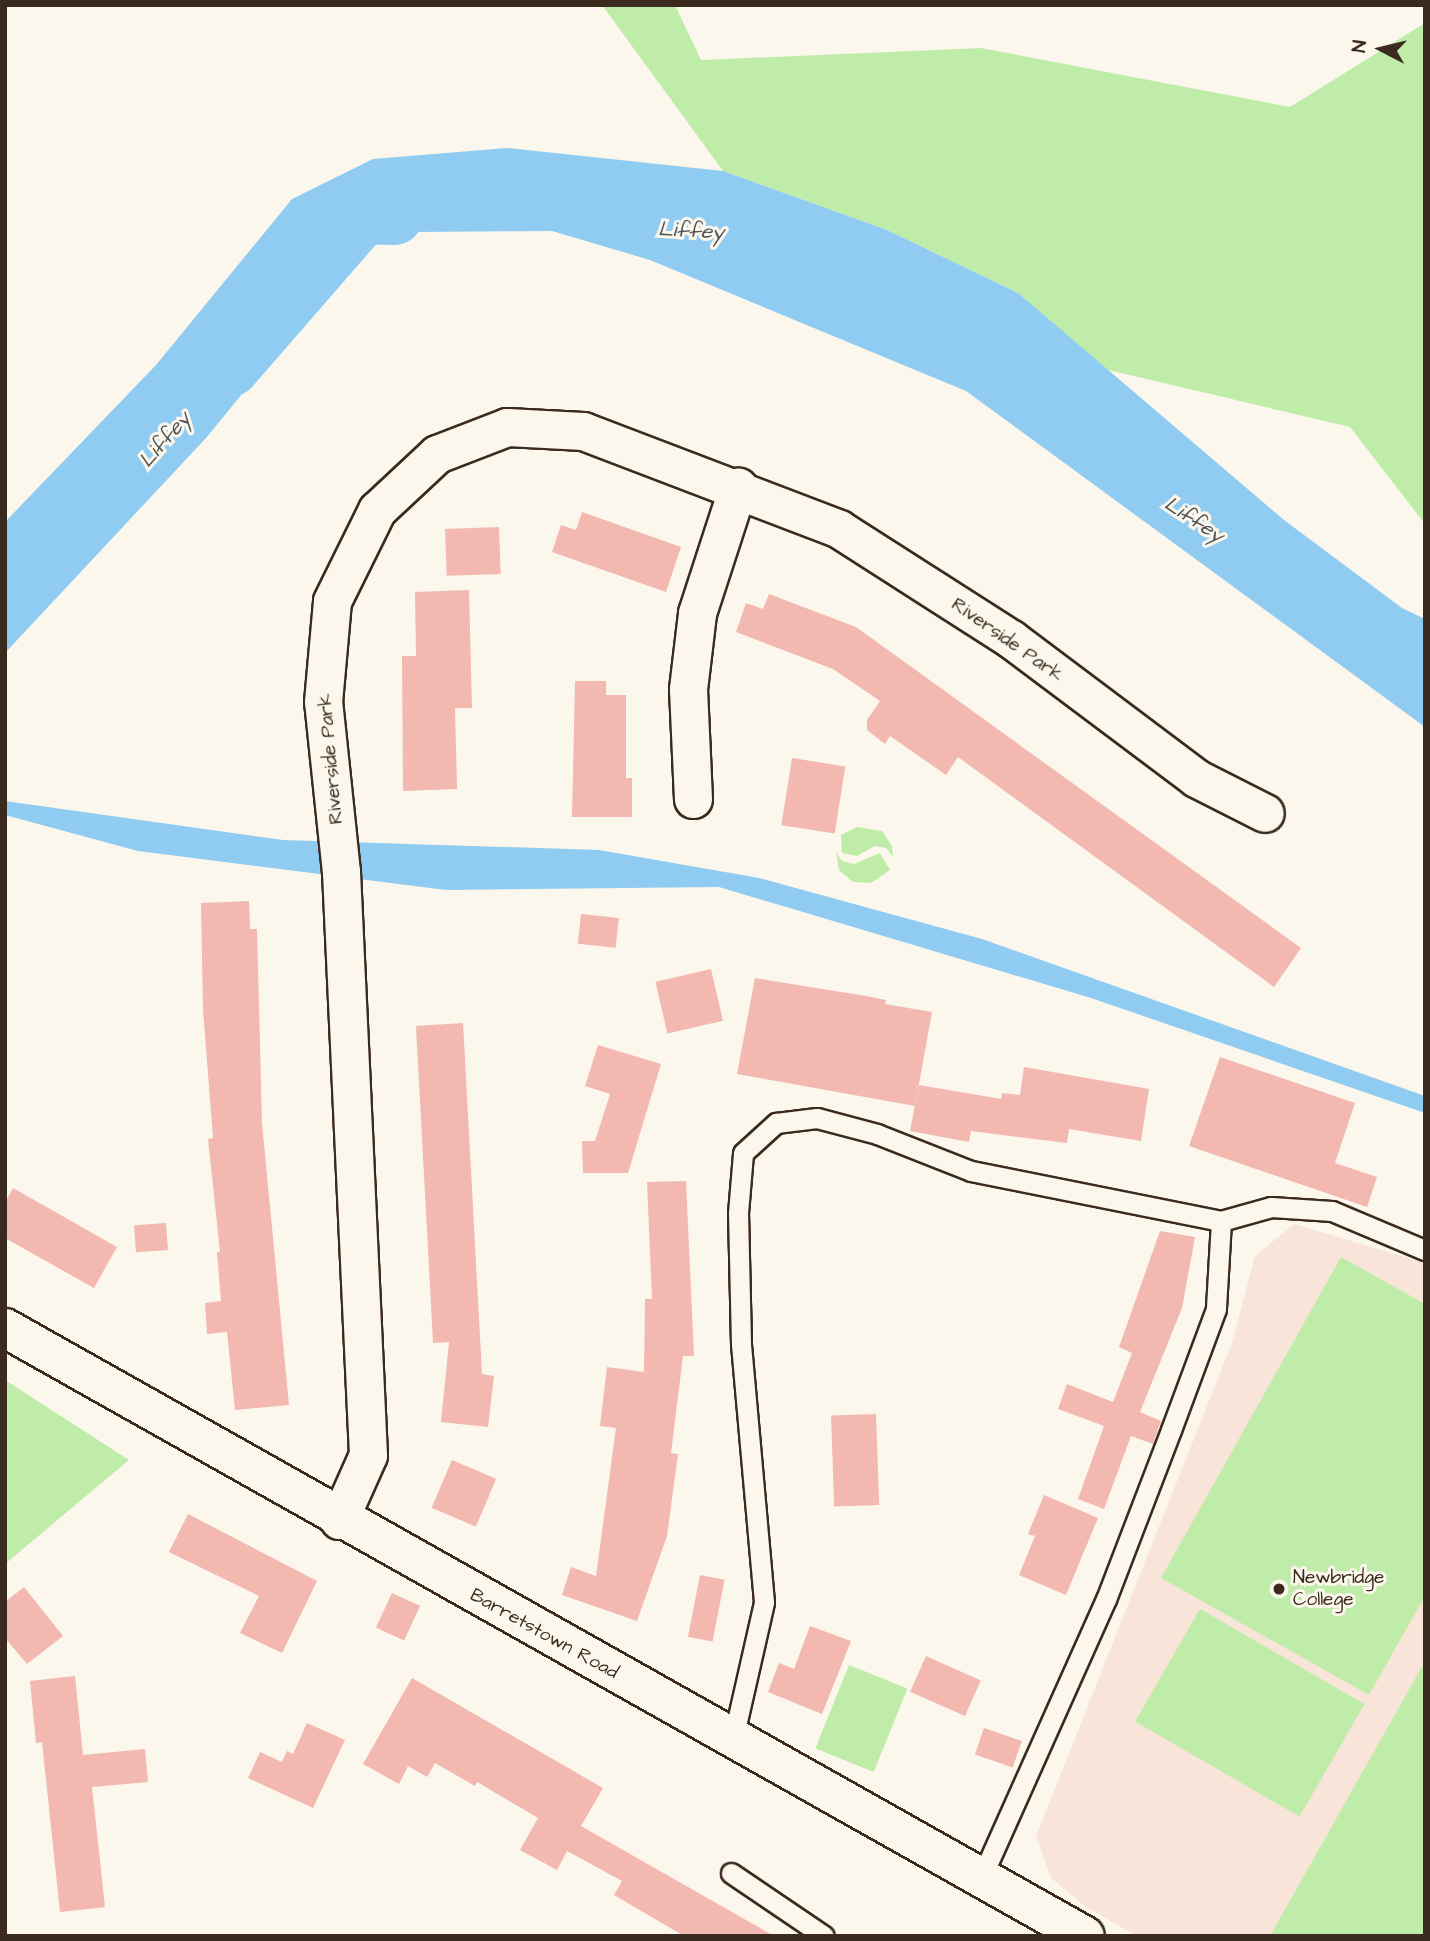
<!DOCTYPE html>
<html>
<head>
<meta charset="utf-8">
<style>
	body { margin:0 }
	#map { position:relative; width:1430px; height:1941px; overflow:hidden; background:#fbf7ec; font-family:"Architects Daughter",sans-serif }
	div>[style] { position:absolute }
	.built>* { inset:0; background:#f9e4da }
	.green>* { inset:0; background:#c0ecaa; transform-origin:0 0 }
	.water>* { inset:0; background:#90ccf1 }
	.river>* { height:61px; margin:-30.5px; padding:0 30.5px; transform-origin:30.5px; border-radius:30.5px; background:#90ccf1 }
	.building>* { inset:0; background:#f3b8af; transform-origin:0 0 }
	.roads { filter:drop-shadow(2px 0 #3b2a1e) drop-shadow(-2px 0 #3b2a1e) drop-shadow(0 2px #3b2a1e) drop-shadow(0 -2px #3b2a1e) }
	.lane>* { height:19px; margin:-9.5px; padding:0 9.5px; transform-origin:9.5px; border-radius:9.5px; background:#fbf7ec }
	.street>* { height:37px; margin:-18.5px; padding:0 18.5px; transform-origin:18.5px; border-radius:18.5px; background:#fbf7ec }
	.secondary>* { height:38px; margin:-19px; padding:0 19px; transform-origin:19px; border-radius:19px; background:#fbf7ec }
	.dots>* { width:19px; height:19px; translate:-50% -50%; box-sizing:border-box; border:4px solid #fbf7ec; border-radius:50% }
	span { translate:-50% -50%; white-space:nowrap; text-align:center; line-height:1.15; -webkit-text-stroke:6px #fbf7ec; paint-order:stroke }
	.street-label { font-size:19px; color:#3b2a1e }
	.poi-label { font-size:19px; color:#3b2a1e }
	.left { translate:0 -50%; text-align:left }
	.water-label { font-size:21px; color:#505253; font-style:italic }
	.frame { position:absolute; inset:0; border:7px solid #3b2a1e; pointer-events:none }
	.north { position:absolute; left:1346px; top:14px; width:70px; height:70px; -webkit-text-stroke:5px #fbf7ec; paint-order:stroke; rotate:277deg; font-size:19px; font-weight:700; line-height:28px; text-align:center; color:#3b2a1e }
	.north::after { content:''; display:block; margin:auto; width:24px; height:32px; background:#3b2a1e; clip-path:polygon(50% 0,100% 100%,50% 72%,0 100%) }
</style>
</head>
<body>
<div id="map">
	<div class="built">
		<div style="clip-path:polygon(1294px 1224px,1425px 1263px,1425px 1936px,1136px 1936px,1086px 1907px,1051px 1878px,1036px 1836px,1232px 1343px,1255px 1256px)"></div>
	</div>
	<div class="green">
		<div style="clip-path:polygon(602px 5px,675px 5px,701px 60px,981px 48px,1290px 107px,1425px 23px,1425px 524px,1350px 427px,1104px 369px,1018px 293px,887px 230px,723px 171px)"></div>
		<div style="clip-path:polygon(857px 827px,882px 831px,892px 846px,893px 857px,886px 848px,875px 846px,857px 856px,842px 853px,841px 835px)"></div>
		<div style="clip-path:polygon(836px 852px,842px 861px,854px 864px,880px 853px,890px 870px,871px 883px,853px 882px,839px 870px)"></div>
		<div style="clip-path:polygon(1341px 1257px,1425px 1304px,1425px 1596px,1369px 1695px,1161px 1578px)"></div>
		<div style="clip-path:polygon(5px 1380px,129px 1460px,5px 1564px)"></div>
		<div style="left:1200px;top:1609px;width:190px;height:130px;rotate:30deg"></div>
		<div style="clip-path:polygon(1425px 1661px,1425px 1936px,1270px 1936px)"></div>
		<div style="left:849px;top:1665px;width:63px;height:90px;rotate:22deg"></div>
	</div>
	<div class="water">
		<div style="clip-path:polygon(507px 148px,723px 171px,887px 230px,1018px 293px,1284px 520px,1402px 608px,1425px 619px,1425px 727px,966px 391px,650px 260px,552px 231px,414px 232px,306px 259px,288px 286px,274px 355px,206px 438px,5px 653px,5px 522px,156px 365px,292px 199px,373px 159px)"></div>
		<div style="clip-path:polygon(5px 801px,283px 840px,599px 850px,759px 878px,982px 939px,1425px 1096px,1425px 1113px,1091px 998px,719px 887px,446px 890px,138px 851px,5px 815px)"></div>
	</div>
	<div class="river">
		<div style="left:229px;top:366px;width:203px;rotate:-49deg"></div>
		<div style="left:362px;top:213px;width:31px;rotate:2deg"></div>
	</div>
	<div class="building">
		<div style="clip-path:polygon(582px 512px,681px 547px,666px 592px,552px 552px,561px 525px,576px 530px)"></div>
		<div style="left:499px;top:527px;width:47px;height:54px;rotate:88deg"></div>
		<div style="clip-path:polygon(469px 590px,472px 708px,455px 708px,457px 789px,403px 791px,402px 656px,416px 656px,415px 592px)"></div>
		<div style="clip-path:polygon(769px 594px,856px 627px,1301px 948px,1274px 987px,958px 757px,946px 775px,890px 736px,885px 744px,867px 730px,867px 720px,880px 701px,833px 669px,736px 632px,746px 603px,763px 609px)"></div>
		<div style="clip-path:polygon(575px 681px,606px 681px,606px 695px,626px 695px,626px 778px,632px 778px,632px 817px,572px 817px)"></div>
		<div style="left:792px;top:758px;width:54px;height:68px;rotate:9deg"></div>
		<div style="clip-path:polygon(249px 901px,250px 929px,257px 929px,262px 1123px,289px 1405px,235px 1410px,227px 1332px,207px 1334px,205px 1303px,221px 1301px,217px 1252px,220px 1252px,208px 1139px,213px 1138px,203px 1010px,201px 903px)"></div>
		<div style="left:581px;top:914px;width:38px;height:30px;rotate:6deg"></div>
		<div style="left:711px;top:969px;width:53px;height:57px;rotate:77deg"></div>
		<div style="clip-path:polygon(755px 978px,866px 996px,886px 1000px,885px 1004px,932px 1012px,915px 1106px,737px 1074px)"></div>
		<div style="clip-path:polygon(463px 1023px,482px 1374px,494px 1376px,488px 1427px,441px 1422px,449px 1342px,433px 1343px,416px 1026px)"></div>
		<div style="clip-path:polygon(598px 1045px,661px 1064px,628px 1173px,583px 1173px,582px 1141px,595px 1141px,610px 1094px,585px 1086px)"></div>
		<div style="clip-path:polygon(1220px 1057px,1355px 1103px,1335px 1163px,1377px 1177px,1367px 1207px,1189px 1146px)"></div>
		<div style="clip-path:polygon(1024px 1067px,1149px 1089px,1141px 1141px,1069px 1129px,1067px 1143px,971px 1131px,969px 1142px,910px 1131px,919px 1085px,1001px 1099px,1002px 1093px,1020px 1095px)"></div>
		<div style="clip-path:polygon(686px 1181px,694px 1356px,683px 1356px,671px 1453px,678px 1454px,667px 1536px,637px 1621px,562px 1595px,571px 1567px,596px 1576px,616px 1428px,600px 1426px,607px 1367px,644px 1372px,645px 1299px,652px 1299px,647px 1182px)"></div>
		<div style="clip-path:polygon(13px 1188px,117px 1247px,94px 1288px,5px 1238px,5px 1203px)"></div>
		<div style="left:166px;top:1223px;width:27px;height:32px;rotate:86deg"></div>
		<div style="clip-path:polygon(1160px 1231px,1195px 1237px,1182px 1308px,1140px 1412px,1161px 1421px,1153px 1444px,1131px 1436px,1104px 1509px,1078px 1499px,1104px 1426px,1058px 1409px,1067px 1384px,1113px 1402px,1132px 1353px,1119px 1347px)"></div>
		<div style="left:876px;top:1414px;width:91px;height:45px;rotate:88deg"></div>
		<div style="left:452px;top:1460px;width:48px;height:52px;rotate:23deg"></div>
		<div style="clip-path:polygon(1044px 1495px,1098px 1518px,1066px 1595px,1019px 1575px,1035px 1536px,1028px 1534px)"></div>
		<div style="clip-path:polygon(188px 1514px,317px 1581px,282px 1653px,240px 1633px,259px 1596px,169px 1552px)"></div>
		<div style="left:700px;top:1575px;width:25px;height:63px;rotate:11deg"></div>
		<div style="clip-path:polygon(24px 1587px,63px 1636px,27px 1664px,5px 1638px,5px 1602px)"></div>
		<div style="left:392px;top:1593px;width:31px;height:38px;rotate:25deg"></div>
		<div style="clip-path:polygon(810px 1626px,851px 1641px,822px 1714px,768px 1692px,779px 1663px,794px 1669px)"></div>
		<div style="left:926px;top:1656px;width:60px;height:39px;rotate:24deg"></div>
		<div style="clip-path:polygon(75px 1676px,83px 1755px,145px 1749px,148px 1782px,92px 1787px,105px 1907px,60px 1912px,42px 1742px,36px 1743px,30px 1681px)"></div>
		<div style="clip-path:polygon(412px 1678px,603px 1788px,581px 1826px,774px 1936px,684px 1936px,614px 1895px,622px 1881px,567px 1851px,557px 1870px,520px 1850px,538px 1818px,477px 1782px,475px 1786px,435px 1763px,427px 1777px,408px 1766px,399px 1784px,363px 1764px)"></div>
		<div style="clip-path:polygon(307px 1723px,345px 1740px,313px 1808px,248px 1778px,260px 1752px,282px 1762px,287px 1751px,293px 1754px)"></div>
		<div style="left:984px;top:1728px;width:40px;height:28px;rotate:19deg"></div>
	</div>
	<div class="roads">
		<div class="lane">
			<div style="left:1221px;top:1221px;width:52px;rotate:-15.6deg"></div>
			<div style="left:1271px;top:1207px;width:61px;rotate:3.8deg"></div>
			<div style="left:1332px;top:1211px;width:101px;rotate:22.8deg"></div>
			<div style="left:733px;top:1739px;width:140px;rotate:-77.2deg"></div>
			<div style="left:764px;top:1602px;width:259px;rotate:-95.1deg"></div>
			<div style="left:741px;top:1344px;width:131px;rotate:-91.3deg"></div>
			<div style="left:738px;top:1213px;width:60px;rotate:-85.2deg"></div>
			<div style="left:743px;top:1153px;width:45px;rotate:-42.3deg"></div>
			<div style="left:776px;top:1123px;width:41px;rotate:-7deg"></div>
			<div style="left:817px;top:1118px;width:62px;rotate:14.9deg"></div>
			<div style="left:877px;top:1134px;width:101px;rotate:21.5deg"></div>
			<div style="left:971px;top:1171px;width:255px;rotate:11.3deg"></div>
			<div style="left:1221px;top:1221px;width:88px;rotate:93.3deg"></div>
			<div style="left:1216px;top:1309px;width:129px;rotate:110.4deg"></div>
			<div style="left:1171px;top:1430px;width:181px;rotate:111deg"></div>
			<div style="left:1106px;top:1599px;width:306px;rotate:114.1deg"></div>
			<div style="left:731px;top:1873px;width:112px;rotate:34.1deg"></div>
		</div>
		<div class="street">
			<div style="left:693px;top:799px;width:110px;rotate:-92.6deg"></div>
			<div style="left:688px;top:689px;width:77px;rotate:-83.2deg"></div>
			<div style="left:697px;top:613px;width:133px;rotate:-72deg"></div>
			<div style="left:339px;top:1520px;width:71px;rotate:-66deg"></div>
			<div style="left:368px;top:1455px;width:584px;rotate:-92.65deg"></div>
			<div style="left:341px;top:872px;width:171px;rotate:-96deg"></div>
			<div style="left:323px;top:702px;width:101px;rotate:-84.9deg"></div>
			<div style="left:332px;top:601px;width:102px;rotate:-63.7deg"></div>
			<div style="left:377px;top:510px;width:82px;rotate:-43deg"></div>
			<div style="left:437px;top:454px;width:75px;rotate:-21.1deg"></div>
			<div style="left:507px;top:427px;width:76px;rotate:3deg"></div>
			<div style="left:583px;top:431px;width:274px;rotate:20.9deg"></div>
			<div style="left:839px;top:529px;width:204px;rotate:32.6deg"></div>
			<div style="left:1011px;top:639px;width:231px;rotate:36.9deg"></div>
			<div style="left:1196px;top:778px;width:77px;rotate:26.9deg"></div>
		</div>
		<div class="secondary">
			<div style="left:5px;top:1328px;width:1239px;rotate:29.38deg"></div>
		</div>
	</div>
	<div class="dots">
		<div style="left:1279px;top:1589px;background:#3b2a1e"></div>
	</div>
	<div class="street-label">
		<span style="left:1007px;top:640px;rotate:35deg">Riverside Park</span>
		<span style="left:331px;top:759px;rotate:-95deg">Riverside Park</span>
		<span style="left:544px;top:1634px;rotate:29deg">Barretstown Road</span>
	</div>
	<div class="poi-label">
		<span class="left" style="left:1293px;top:1589px">Newbridge<br>College</span>
	</div>
	<div class="water-label">
		<span style="left:691px;top:231px;rotate:3deg">Liffey</span>
		<span style="left:165px;top:440px;rotate:-49deg">Liffey</span>
		<span style="left:1194px;top:520px;rotate:33deg">Liffey</span>
	</div>
	<div class="frame"></div>
	<div class="north">N</div>
</div>
</body>
</html>
